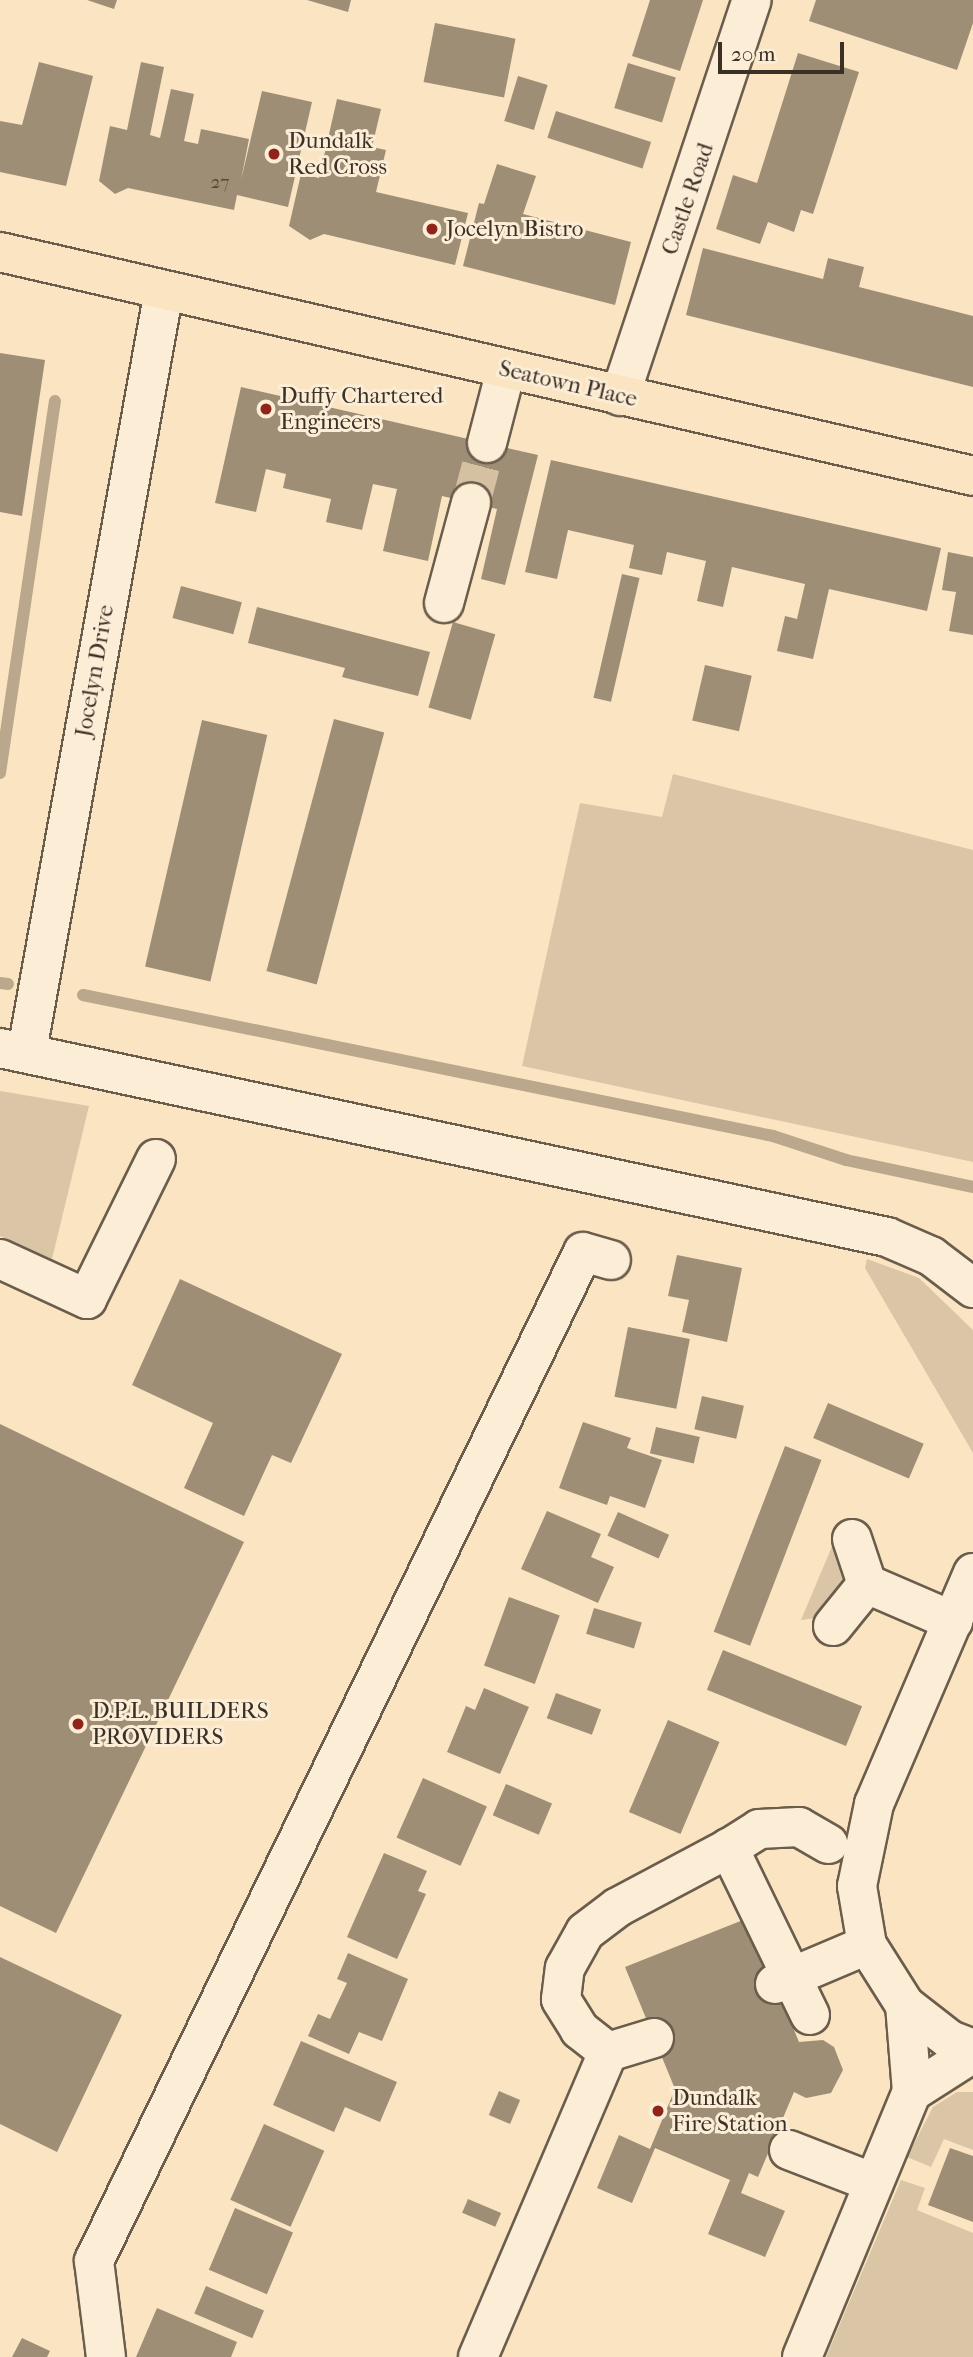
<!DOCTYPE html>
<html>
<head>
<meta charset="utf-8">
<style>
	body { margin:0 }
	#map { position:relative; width:973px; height:2357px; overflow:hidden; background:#fbe4c1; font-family:"IM FELL French Canon",serif }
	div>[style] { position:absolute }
	.green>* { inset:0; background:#dac5a6 }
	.stream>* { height:12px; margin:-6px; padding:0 6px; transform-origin:6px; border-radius:6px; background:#baa78c }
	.building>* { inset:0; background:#9f8e76; transform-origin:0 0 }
	.minor-tunnel>* { height:38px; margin-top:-19px; transform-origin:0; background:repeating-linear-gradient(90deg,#d5c0a2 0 38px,transparent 0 57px) }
	.roads { filter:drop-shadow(2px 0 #6b5d4c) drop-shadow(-2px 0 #6b5d4c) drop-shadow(0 2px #6b5d4c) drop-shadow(0 -2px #6b5d4c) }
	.minor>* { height:38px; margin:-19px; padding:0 19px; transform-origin:19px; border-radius:19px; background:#fcedd7 }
	.major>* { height:38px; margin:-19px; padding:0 19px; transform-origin:19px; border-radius:19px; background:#fbe4c1 }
	.dots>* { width:19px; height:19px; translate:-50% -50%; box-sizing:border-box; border:4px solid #fcedd7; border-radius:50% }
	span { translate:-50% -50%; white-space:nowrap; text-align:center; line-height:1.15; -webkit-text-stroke:6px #fcedd7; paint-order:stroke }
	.number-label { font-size:19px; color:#544839 }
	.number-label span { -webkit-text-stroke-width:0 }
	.poi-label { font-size:23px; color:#3b3025 }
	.left { translate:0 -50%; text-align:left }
	.street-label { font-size:23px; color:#3b3025 }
	.scale { position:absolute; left:718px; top:42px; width:126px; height:32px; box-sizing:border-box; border:4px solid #3b3025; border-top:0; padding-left:9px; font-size:21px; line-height:24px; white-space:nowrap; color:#3b3025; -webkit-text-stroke:5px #fcedd7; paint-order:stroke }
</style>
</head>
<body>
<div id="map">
	<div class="green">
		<div style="clip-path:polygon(673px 774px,973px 850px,973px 1162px,522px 1066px,580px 803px,662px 817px)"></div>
		<div style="clip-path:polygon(0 1091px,89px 1106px,52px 1259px,0 1236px)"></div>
		<div style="clip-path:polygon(867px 1259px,919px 1278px,973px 1330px,973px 1453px,865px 1268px)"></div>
		<div style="clip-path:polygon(833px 1544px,850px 1551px,845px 1579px,822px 1617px,801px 1620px)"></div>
		<div style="clip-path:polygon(957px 2092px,973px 2092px,973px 2150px,944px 2139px,931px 2167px,907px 2157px,933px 2107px)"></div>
		<div style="clip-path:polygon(901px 2180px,925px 2188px,917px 2210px,973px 2233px,973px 2357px,826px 2357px)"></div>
	</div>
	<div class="stream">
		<div style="left:0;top:773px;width:376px;rotate:-81.6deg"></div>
		<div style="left:0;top:983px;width:8px;rotate:7deg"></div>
		<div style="left:83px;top:995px;width:704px;rotate:11.55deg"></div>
		<div style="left:773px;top:1136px;width:77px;rotate:18.2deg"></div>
		<div style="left:846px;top:1160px;width:130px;rotate:12deg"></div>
	</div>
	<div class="building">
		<div style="clip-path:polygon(87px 0,117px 0,114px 9px)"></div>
		<div style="clip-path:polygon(307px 0,351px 0,348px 12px)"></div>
		<div style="clip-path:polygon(650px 0,703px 0,680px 71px,632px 56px)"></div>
		<div style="clip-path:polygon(816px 0,973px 0,973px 23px,957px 70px,809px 21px)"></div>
		<div style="left:435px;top:23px;width:82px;height:60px;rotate:11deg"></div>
		<div style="clip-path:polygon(798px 53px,859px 72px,813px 214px,801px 210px,794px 232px,768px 222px,760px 244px,716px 229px,733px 175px,757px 183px)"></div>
		<div style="clip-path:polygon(39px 62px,93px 76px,66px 186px,0 172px,0 121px,22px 125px)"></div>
		<div style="clip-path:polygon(141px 62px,164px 67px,150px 135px,160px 138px,171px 89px,194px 94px,184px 141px,198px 144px,201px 129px,249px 139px,241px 180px,262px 91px,312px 102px,288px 207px,237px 195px,234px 210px,128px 188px,115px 194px,99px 181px,110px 126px,127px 130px)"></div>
		<div style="left:628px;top:63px;width:50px;height:47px;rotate:17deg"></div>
		<div style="left:518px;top:76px;width:31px;height:47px;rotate:17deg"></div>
		<div style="clip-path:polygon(337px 99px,381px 109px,372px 147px,386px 150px,376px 192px,468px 213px,455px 265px,324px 234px,310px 240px,289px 226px,301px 174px,319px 178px)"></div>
		<div style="left:556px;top:111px;width:100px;height:28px;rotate:18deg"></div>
		<div style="clip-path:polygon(497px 164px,536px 176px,523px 214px,631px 242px,615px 305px,463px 266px,479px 203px,484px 204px)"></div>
		<div style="clip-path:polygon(703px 248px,823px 279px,828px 258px,864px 267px,859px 287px,973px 316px,973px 387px,686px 315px)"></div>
		<div style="clip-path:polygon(0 353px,45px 360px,22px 516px,0 512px)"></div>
		<div style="clip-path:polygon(241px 387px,538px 455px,505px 585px,481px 579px,497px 509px,442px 496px,428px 561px,383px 551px,397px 489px,373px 484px,362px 530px,326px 522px,331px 499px,283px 488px,286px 474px,266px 469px,256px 512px,215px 503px)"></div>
		<div style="clip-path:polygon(551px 460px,941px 548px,927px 611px,829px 589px,813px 659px,777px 651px,785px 616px,797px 619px,805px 584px,732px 567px,723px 607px,697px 601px,706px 561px,667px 552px,662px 575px,629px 568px,634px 545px,568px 530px,557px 579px,525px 572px)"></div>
		<div style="clip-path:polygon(948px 552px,973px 557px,973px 635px,949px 631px,956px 592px,942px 590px)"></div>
		<div style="left:622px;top:574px;width:18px;height:127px;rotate:13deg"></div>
		<div style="left:181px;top:586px;width:63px;height:33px;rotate:15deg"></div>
		<div style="clip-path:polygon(257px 607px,430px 652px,418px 696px,342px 677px,345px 668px,248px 643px)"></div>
		<div style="left:453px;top:622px;width:44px;height:89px;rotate:16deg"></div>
		<div style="left:705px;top:665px;width:48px;height:57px;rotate:13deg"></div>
		<div style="left:334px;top:719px;width:52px;height:261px;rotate:15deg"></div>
		<div style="left:202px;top:720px;width:67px;height:253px;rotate:13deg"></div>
		<div style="clip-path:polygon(677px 1255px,742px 1268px,727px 1342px,682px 1332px,689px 1300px,668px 1296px)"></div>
		<div style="clip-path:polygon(180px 1279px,342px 1354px,291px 1463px,272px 1455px,244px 1516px,184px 1488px,213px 1423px,132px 1385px)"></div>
		<div style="left:628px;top:1327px;width:63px;height:71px;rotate:11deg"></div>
		<div style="left:702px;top:1396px;width:43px;height:34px;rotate:13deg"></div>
		<div style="left:828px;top:1403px;width:104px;height:38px;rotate:23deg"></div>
		<div style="clip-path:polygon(583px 1422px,631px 1438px,627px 1448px,662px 1460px,645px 1508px,610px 1496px,607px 1505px,559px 1488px)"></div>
		<div style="clip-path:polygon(0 1424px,244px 1542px,56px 1933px,0 1906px)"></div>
		<div style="left:656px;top:1427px;width:45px;height:27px;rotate:13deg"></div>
		<div style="left:785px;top:1446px;width:39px;height:199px;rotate:21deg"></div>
		<div style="clip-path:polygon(547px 1511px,601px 1534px,591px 1557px,614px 1567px,598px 1603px,521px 1569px)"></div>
		<div style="left:618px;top:1512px;width:56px;height:26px;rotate:24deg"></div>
		<div style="left:509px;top:1597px;width:54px;height:73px;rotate:20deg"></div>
		<div style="left:594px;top:1608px;width:50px;height:27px;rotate:17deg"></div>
		<div style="left:723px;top:1650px;width:150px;height:43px;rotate:22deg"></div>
		<div style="clip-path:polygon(484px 1688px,529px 1707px,500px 1774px,447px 1752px,466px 1706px,475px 1710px)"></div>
		<div style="left:556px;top:1693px;width:48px;height:27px;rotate:20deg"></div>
		<div style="left:668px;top:1720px;width:56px;height:100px;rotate:23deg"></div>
		<div style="left:423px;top:1778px;width:70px;height:65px;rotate:24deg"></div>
		<div style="left:506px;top:1784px;width:50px;height:34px;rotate:23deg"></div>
		<div style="clip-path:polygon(384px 1853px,427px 1871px,418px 1891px,426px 1894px,397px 1959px,347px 1937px)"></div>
		<div style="clip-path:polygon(748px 1918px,799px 2042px,823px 2040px,834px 2047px,843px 2070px,831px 2093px,806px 2098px,794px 2092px,758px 2177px,749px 2173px,741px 2193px,785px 2211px,765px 2257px,708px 2234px,730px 2180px,655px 2148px,632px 2203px,597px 2188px,619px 2135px,650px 2149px,675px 2089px,625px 1967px)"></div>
		<div style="clip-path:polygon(348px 1953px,408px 1979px,382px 2041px,359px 2032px,349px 2054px,308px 2036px,318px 2014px,330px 2019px,347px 1983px,337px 1979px)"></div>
		<div style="clip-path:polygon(0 1957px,122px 2015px,57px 2152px,0 2124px)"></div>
		<div style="clip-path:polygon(301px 2041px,397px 2082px,380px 2122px,345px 2107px,334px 2132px,273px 2105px)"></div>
		<div style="left:499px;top:2091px;width:23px;height:26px;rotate:23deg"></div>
		<div style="left:264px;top:2124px;width:66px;height:83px;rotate:24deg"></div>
		<div style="clip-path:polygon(950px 2148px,973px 2156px,973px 2222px,928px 2205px)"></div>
		<div style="left:468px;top:2199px;width:36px;height:15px;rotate:23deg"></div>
		<div style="left:235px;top:2208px;width:63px;height:67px;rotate:23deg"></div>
		<div style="left:206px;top:2286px;width:63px;height:30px;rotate:23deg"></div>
		<div style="clip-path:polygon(157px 2308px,237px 2342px,231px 2357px,136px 2357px)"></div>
		<div style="clip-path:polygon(22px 2338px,50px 2351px,47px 2357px,12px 2357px)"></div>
	</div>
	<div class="minor-tunnel">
		<div style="left:471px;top:503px;width:62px;rotate:-75.1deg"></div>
	</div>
	<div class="roads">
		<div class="minor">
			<div style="left:620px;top:396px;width:417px;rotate:-71.6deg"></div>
			<div style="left:487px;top:443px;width:75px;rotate:-75.4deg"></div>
			<div style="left:444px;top:603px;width:104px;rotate:-74.9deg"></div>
			<div style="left:0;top:1048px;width:907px;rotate:12.03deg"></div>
			<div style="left:887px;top:1237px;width:48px;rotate:23.4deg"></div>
			<div style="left:931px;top:1256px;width:53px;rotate:37.3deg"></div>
			<div style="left:27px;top:1051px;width:773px;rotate:-79.79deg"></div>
			<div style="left:0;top:1259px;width:96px;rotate:24.7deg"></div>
			<div style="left:87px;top:1299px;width:156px;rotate:-63.8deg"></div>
			<div style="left:852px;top:1539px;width:47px;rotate:71.6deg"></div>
			<div style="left:867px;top:1584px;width:94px;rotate:23.3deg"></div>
			<div style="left:973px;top:1573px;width:251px;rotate:113.2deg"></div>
			<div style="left:874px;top:1804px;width:84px;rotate:101.7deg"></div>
			<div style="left:857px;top:1886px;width:60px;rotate:80.4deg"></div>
			<div style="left:867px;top:1945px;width:71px;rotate:57.7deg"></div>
			<div style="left:905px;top:2005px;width:57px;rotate:37.9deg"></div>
			<div style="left:950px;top:2040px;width:25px;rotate:21deg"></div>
			<div style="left:833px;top:1626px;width:54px;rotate:-51deg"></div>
			<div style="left:775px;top:1984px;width:100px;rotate:-23deg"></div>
			<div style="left:810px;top:2015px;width:186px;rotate:-115.9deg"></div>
			<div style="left:729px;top:1848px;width:36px;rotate:-32deg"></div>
			<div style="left:759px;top:1829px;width:40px;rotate:-2.9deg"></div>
			<div style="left:799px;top:1827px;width:34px;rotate:30deg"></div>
			<div style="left:654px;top:2038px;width:48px;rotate:163.1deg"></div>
			<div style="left:608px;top:2052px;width:36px;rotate:-142deg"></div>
			<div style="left:580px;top:2030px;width:36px;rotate:-122deg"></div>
			<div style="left:561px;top:1999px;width:31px;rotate:-83deg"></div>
			<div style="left:565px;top:1968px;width:41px;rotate:-60.9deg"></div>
			<div style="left:585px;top:1932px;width:41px;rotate:-37.1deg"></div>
			<div style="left:618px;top:1907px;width:126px;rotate:-28deg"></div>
			<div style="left:912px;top:2092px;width:72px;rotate:-32.6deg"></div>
			<div style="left:789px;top:2150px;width:91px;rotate:21.2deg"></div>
			<div style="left:106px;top:2357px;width:97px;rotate:-97.1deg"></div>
			<div style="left:94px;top:2261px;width:1121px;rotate:-64.14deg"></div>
			<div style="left:583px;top:1252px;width:29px;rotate:16deg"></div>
			<div style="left:478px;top:2357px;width:332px;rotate:-66.9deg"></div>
			<div style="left:802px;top:2357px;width:287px;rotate:-67.5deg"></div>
			<div style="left:912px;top:2092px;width:87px;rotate:-94.6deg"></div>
		</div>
		<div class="major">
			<div style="left:0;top:252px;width:998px;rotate:12.96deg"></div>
		</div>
	</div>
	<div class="dots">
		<div style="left:274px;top:154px;background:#8f2418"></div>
		<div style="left:432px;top:229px;background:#8f2418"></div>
		<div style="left:266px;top:409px;background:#8f2418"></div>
		<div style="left:78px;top:1724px;background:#8f2418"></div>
		<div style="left:658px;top:2111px;background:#8f2418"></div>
	</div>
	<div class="number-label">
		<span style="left:220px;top:183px">27</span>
	</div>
	<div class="poi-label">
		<span class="left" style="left:288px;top:154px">Dundalk<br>Red Cross</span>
		<span class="left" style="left:446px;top:229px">Jocelyn Bistro</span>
		<span class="left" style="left:280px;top:409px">Duffy Chartered<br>Engineers</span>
		<span class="left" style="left:92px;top:1724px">D.P.L. BUILDERS<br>PROVIDERS</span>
		<span class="left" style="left:672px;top:2111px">Dundalk<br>Fire Station</span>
	</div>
	<div class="street-label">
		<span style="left:688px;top:199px;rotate:-71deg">Castle Road</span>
		<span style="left:568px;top:384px;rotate:13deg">Seatown Place</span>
		<span style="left:95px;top:671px;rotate:-80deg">Jocelyn Drive</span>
	</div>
	<div class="scale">20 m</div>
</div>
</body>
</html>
